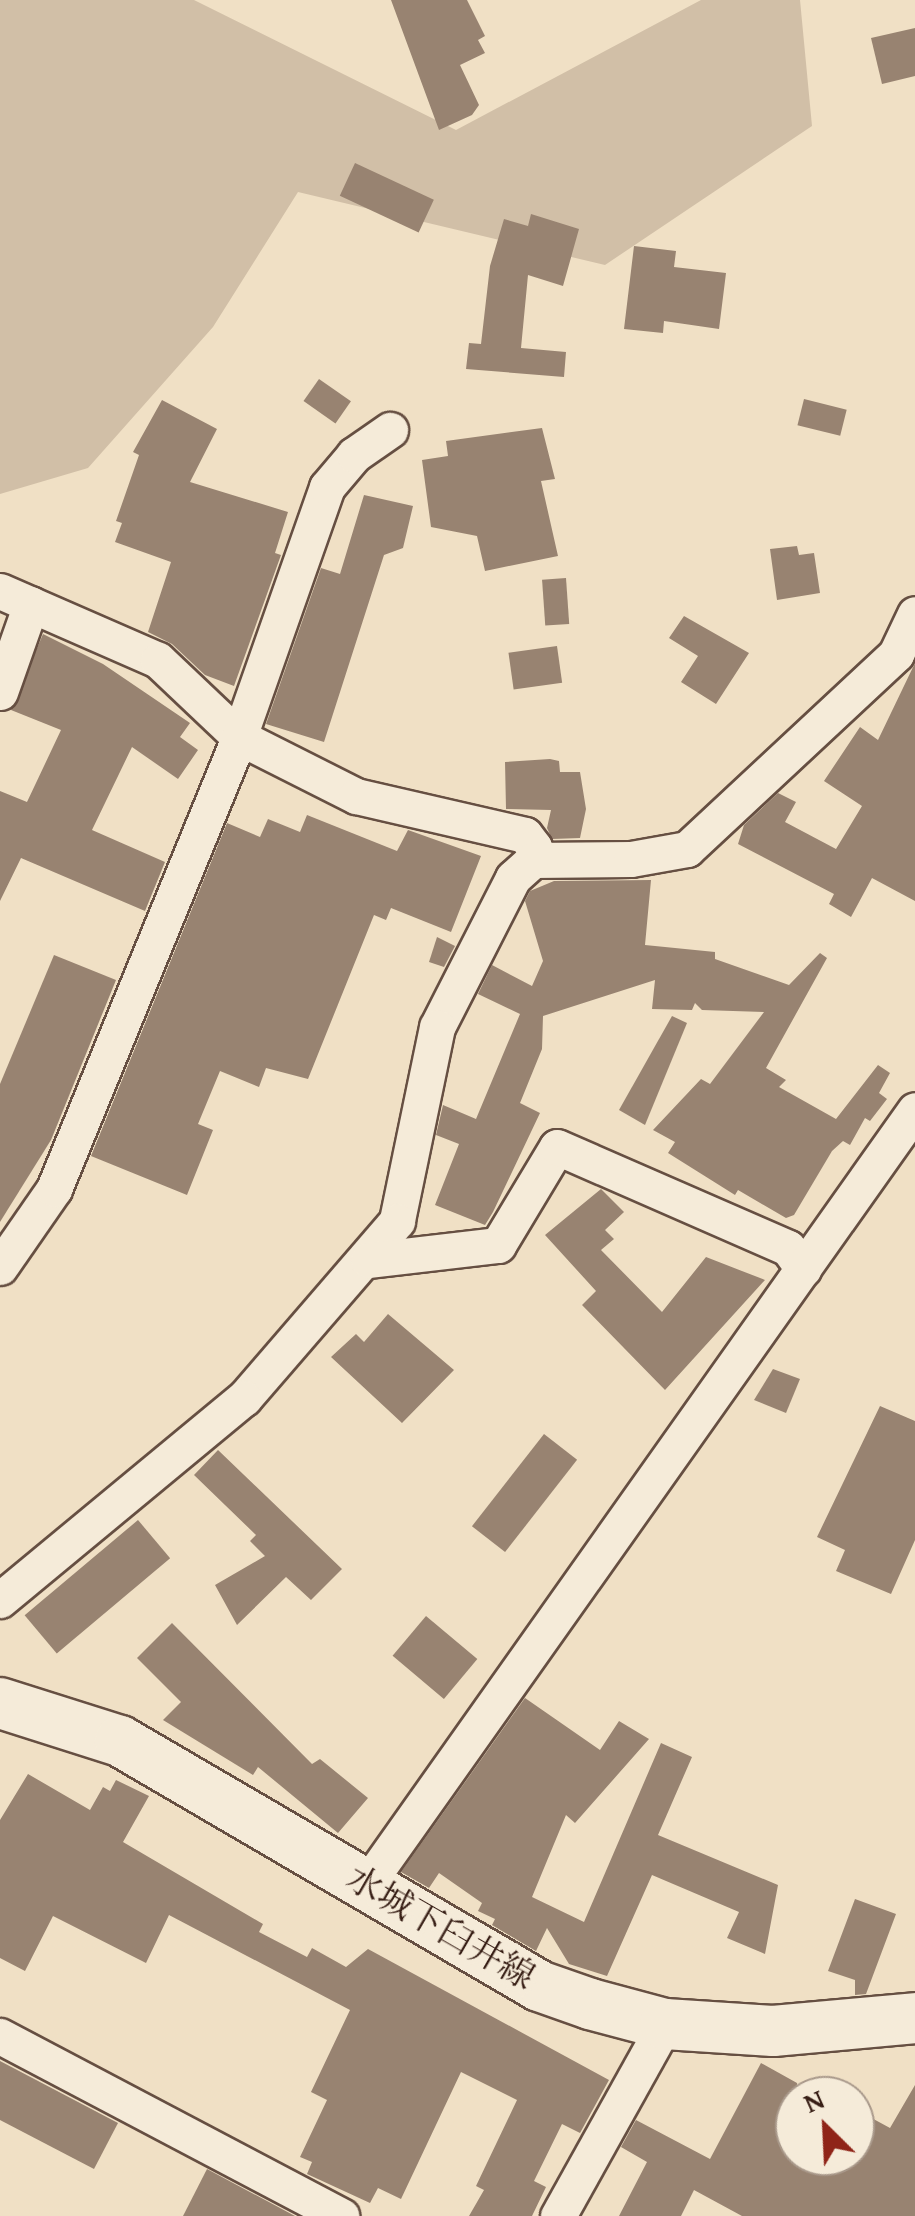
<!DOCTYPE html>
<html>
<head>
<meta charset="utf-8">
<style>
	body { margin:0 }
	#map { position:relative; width:915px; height:2216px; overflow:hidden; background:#f0e0c5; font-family:"Gentium Book Plus","Noto Serif JP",serif }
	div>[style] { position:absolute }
	.green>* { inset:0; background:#d1bfa7 }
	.building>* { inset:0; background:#988371; transform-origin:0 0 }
	.roads { filter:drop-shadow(2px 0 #664f42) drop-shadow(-2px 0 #664f42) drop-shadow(0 2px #664f42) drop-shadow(0 -2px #664f42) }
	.street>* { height:35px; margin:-17.5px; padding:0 17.5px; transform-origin:17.5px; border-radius:17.5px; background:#f5ebd9 }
	.secondary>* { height:50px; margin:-25px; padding:0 25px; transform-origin:25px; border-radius:25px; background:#f5ebd9 }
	span { translate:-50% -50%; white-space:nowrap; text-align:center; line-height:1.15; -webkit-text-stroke:10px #f5ebd9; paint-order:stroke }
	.street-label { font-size:35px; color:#381f16 }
	.north { position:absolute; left:775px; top:2076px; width:100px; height:100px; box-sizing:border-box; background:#f5ebd9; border:2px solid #a9998b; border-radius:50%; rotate:336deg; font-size:28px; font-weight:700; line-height:40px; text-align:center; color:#381f16 }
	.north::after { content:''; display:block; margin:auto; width:35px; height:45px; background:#8f2418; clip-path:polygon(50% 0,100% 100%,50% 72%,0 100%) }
</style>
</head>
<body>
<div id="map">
	<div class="green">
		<div style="clip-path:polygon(0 0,194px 0,456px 130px,701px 0,800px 0,812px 126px,605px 265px,298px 192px,213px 327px,88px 468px,0 494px)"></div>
	</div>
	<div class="building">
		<div style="clip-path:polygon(391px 0,467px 0,485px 36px,478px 40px,485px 53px,460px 65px,479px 105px,472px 115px,439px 130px)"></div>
		<div style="clip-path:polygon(915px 28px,915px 76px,882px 84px,871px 38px)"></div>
		<div style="left:355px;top:163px;width:87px;height:36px;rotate:25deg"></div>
		<div style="clip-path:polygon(531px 214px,579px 229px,563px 286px,528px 275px,521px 348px,566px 352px,564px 377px,466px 369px,469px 343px,481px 344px,490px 266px,504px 219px,528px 226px)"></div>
		<div style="clip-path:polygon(634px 246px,676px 251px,674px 267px,726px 273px,719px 329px,664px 321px,663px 333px,624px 329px)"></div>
		<div style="left:319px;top:379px;width:39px;height:27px;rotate:35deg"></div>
		<div style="left:804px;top:399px;width:44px;height:27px;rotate:14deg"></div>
		<div style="clip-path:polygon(162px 400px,217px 429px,190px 482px,288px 512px,275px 553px,281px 555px,234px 686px,205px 675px,172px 644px,148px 632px,171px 562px,115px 542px,122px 523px,116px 521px,139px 455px,133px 452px)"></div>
		<div style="clip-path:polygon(542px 428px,555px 479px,541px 481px,558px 556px,485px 571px,477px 536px,431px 527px,422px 460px,448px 456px,446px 441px)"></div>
		<div style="clip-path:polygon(364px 495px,413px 506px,403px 548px,384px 555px,324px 742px,266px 724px,321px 568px,340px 574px)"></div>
		<div style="clip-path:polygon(797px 546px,799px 555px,814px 553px,820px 593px,777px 600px,770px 549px)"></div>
		<div style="left:566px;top:578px;width:46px;height:24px;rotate:86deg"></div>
		<div style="clip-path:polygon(684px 616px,749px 653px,716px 704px,681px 682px,698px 656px,669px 638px)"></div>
		<div style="clip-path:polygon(43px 634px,103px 664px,190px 723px,180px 737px,198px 750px,178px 779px,132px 747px,92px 830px,165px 862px,145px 911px,21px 858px,0 901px,0 791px,27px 802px,61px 730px,11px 710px)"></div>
		<div style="left:557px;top:646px;width:37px;height:49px;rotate:82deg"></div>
		<div style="clip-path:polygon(915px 663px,915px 901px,872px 878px,851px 917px,829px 904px,834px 894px,738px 844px,744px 825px,778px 793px,796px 802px,785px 822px,836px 849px,862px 806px,824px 781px,860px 727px,878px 740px)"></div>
		<div style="clip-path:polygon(550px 759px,559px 761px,560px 772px,580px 772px,586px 809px,580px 838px,552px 839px,547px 828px,551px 810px,506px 809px,505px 762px)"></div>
		<div style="clip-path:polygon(307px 815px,397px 851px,408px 830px,481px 856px,451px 932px,391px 908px,386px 920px,374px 915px,308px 1079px,266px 1068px,259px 1087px,220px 1071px,198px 1124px,213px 1130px,187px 1195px,91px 1156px,227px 823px,260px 837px,268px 819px,300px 832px)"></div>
		<div style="clip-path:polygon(651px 880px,645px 945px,715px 952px,715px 959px,789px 985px,820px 953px,827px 958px,766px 1068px,786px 1080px,779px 1087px,836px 1119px,878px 1065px,890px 1073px,879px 1093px,887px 1099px,870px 1121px,865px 1118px,850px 1145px,843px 1141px,832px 1151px,794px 1215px,786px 1218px,738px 1190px,735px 1195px,668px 1153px,675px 1142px,653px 1130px,701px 1079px,710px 1084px,764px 1012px,702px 1010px,695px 1003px,692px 1010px,652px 1009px,655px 980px,543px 1016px,542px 1049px,520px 1103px,540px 1113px,493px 1212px,485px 1225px,435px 1205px,459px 1144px,436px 1135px,443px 1105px,476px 1119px,520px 1014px,478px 994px,492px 965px,532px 986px,543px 961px,525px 901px,530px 891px,554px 881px)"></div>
		<div style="clip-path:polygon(437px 937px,455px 946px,444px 967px,429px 962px)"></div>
		<div style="clip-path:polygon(54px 955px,116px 980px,51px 1140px,0 1222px,0 1084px)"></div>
		<div style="clip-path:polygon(672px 1016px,687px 1023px,645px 1125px,619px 1110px)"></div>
		<div style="clip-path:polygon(601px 1189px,624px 1212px,605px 1230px,614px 1239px,601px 1250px,662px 1312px,706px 1257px,765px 1280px,665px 1390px,582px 1305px,596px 1291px,545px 1235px)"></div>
		<div style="clip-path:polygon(388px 1314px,454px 1370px,402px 1423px,331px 1357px,356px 1334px,364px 1342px)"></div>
		<div style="clip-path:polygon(773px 1369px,800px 1379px,786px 1413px,754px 1400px)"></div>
		<div style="clip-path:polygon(880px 1406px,915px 1421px,915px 1540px,891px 1594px,836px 1571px,845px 1550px,817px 1537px)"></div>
		<div style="left:544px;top:1434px;width:42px;height:117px;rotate:38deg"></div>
		<div style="clip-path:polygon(218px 1450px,342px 1569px,311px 1600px,286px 1577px,237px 1625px,215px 1585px,265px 1556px,250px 1541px,256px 1535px,194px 1475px)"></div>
		<div style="left:138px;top:1520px;width:50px;height:148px;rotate:50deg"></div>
		<div style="left:426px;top:1616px;width:67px;height:52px;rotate:40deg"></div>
		<div style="clip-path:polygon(172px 1623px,312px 1764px,320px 1759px,368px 1798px,338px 1833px,258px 1767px,253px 1775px,163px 1720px,181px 1702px,137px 1658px)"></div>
		<div style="clip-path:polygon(525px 1698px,600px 1750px,619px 1721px,649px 1739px,575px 1823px,566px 1815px,532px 1897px,584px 1922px,661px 1743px,692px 1757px,658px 1835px,778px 1885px,765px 1954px,727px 1938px,739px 1912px,652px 1875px,607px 1976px,569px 1964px,547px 1928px,536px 1951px,492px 1925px,495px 1919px,478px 1911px,482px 1903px,439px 1873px,429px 1888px,401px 1872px)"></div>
		<div style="clip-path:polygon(28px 1774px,90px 1810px,103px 1787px,110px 1791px,116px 1780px,149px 1796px,123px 1842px,263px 1924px,259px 1932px,307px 1957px,312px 1948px,346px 1967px,368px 1949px,609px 2080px,580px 2133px,562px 2124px,534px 2181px,546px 2187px,532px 2216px,469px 2216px,484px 2190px,476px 2186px,517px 2100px,461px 2072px,401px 2199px,378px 2188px,370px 2203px,307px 2174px,312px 2162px,300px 2157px,327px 2100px,311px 2092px,350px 2010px,169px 1915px,146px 1963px,53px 1916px,25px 1971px,0 1958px,0 1820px)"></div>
		<div style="clip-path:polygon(855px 1899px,896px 1914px,866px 1994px,855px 1995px,855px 1980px,828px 1971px)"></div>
		<div style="clip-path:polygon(0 2061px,118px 2123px,94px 2169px,0 2120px)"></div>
		<div style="clip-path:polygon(761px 2063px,797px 2083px,795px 2156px,855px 2156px,855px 2109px,890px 2128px,915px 2085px,915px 2216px,742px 2216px,694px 2190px,681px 2216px,619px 2216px,647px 2162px,621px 2147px,636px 2120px,710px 2159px)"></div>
		<div style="clip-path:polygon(207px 2169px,295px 2216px,183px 2216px)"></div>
	</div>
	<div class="roads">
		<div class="street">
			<div style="left:0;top:591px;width:172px;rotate:23.6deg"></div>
			<div style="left:158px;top:660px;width:112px;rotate:43.5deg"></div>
			<div style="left:239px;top:737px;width:131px;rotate:26.8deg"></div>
			<div style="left:356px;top:796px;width:173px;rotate:13deg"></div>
			<div style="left:525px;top:835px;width:15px;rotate:53deg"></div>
			<div style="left:534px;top:847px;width:13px;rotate:94deg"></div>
			<div style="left:533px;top:860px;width:27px;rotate:138deg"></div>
			<div style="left:513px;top:878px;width:167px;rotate:117deg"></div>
			<div style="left:437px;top:1027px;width:198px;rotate:101.7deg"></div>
			<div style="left:397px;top:1221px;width:234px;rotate:130.8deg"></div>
			<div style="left:244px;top:1398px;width:317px;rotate:140.4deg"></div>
			<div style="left:0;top:692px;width:93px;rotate:-70.6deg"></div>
			<div style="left:533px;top:860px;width:98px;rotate:-0.6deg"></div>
			<div style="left:631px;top:859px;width:57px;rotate:-10.1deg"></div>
			<div style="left:687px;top:849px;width:286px;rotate:-43deg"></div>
			<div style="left:896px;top:654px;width:44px;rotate:-64.6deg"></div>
			<div style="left:368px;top:1260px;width:131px;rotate:-6.6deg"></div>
			<div style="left:498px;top:1245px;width:114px;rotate:-59deg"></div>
			<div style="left:557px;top:1147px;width:252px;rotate:23.6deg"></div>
			<div style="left:788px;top:1248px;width:26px;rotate:54deg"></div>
			<div style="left:0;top:1267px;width:95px;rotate:-55.3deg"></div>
			<div style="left:54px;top:1189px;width:488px;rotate:-67.7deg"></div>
			<div style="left:239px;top:737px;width:265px;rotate:-70.6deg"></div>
			<div style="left:327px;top:487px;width:42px;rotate:-49.8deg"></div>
			<div style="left:354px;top:455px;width:44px;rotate:-34.8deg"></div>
			<div style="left:367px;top:1884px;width:948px;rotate:-54.7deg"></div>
			<div style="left:0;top:2036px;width:386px;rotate:27.8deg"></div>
			<div style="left:558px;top:2216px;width:220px;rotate:-60.9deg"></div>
		</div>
		<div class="secondary">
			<div style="left:0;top:1703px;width:126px;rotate:17.6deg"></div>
			<div style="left:120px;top:1741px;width:485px;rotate:30.3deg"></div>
			<div style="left:539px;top:1986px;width:54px;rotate:19.4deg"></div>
			<div style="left:590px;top:2004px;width:78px;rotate:14.9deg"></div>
			<div style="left:665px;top:2024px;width:108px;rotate:3.7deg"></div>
			<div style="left:773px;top:2031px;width:143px;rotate:-5.2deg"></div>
		</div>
	</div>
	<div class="street-label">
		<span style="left:441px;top:1927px;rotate:30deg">水城下臼井線</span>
	</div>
	<div class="north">N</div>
</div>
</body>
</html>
